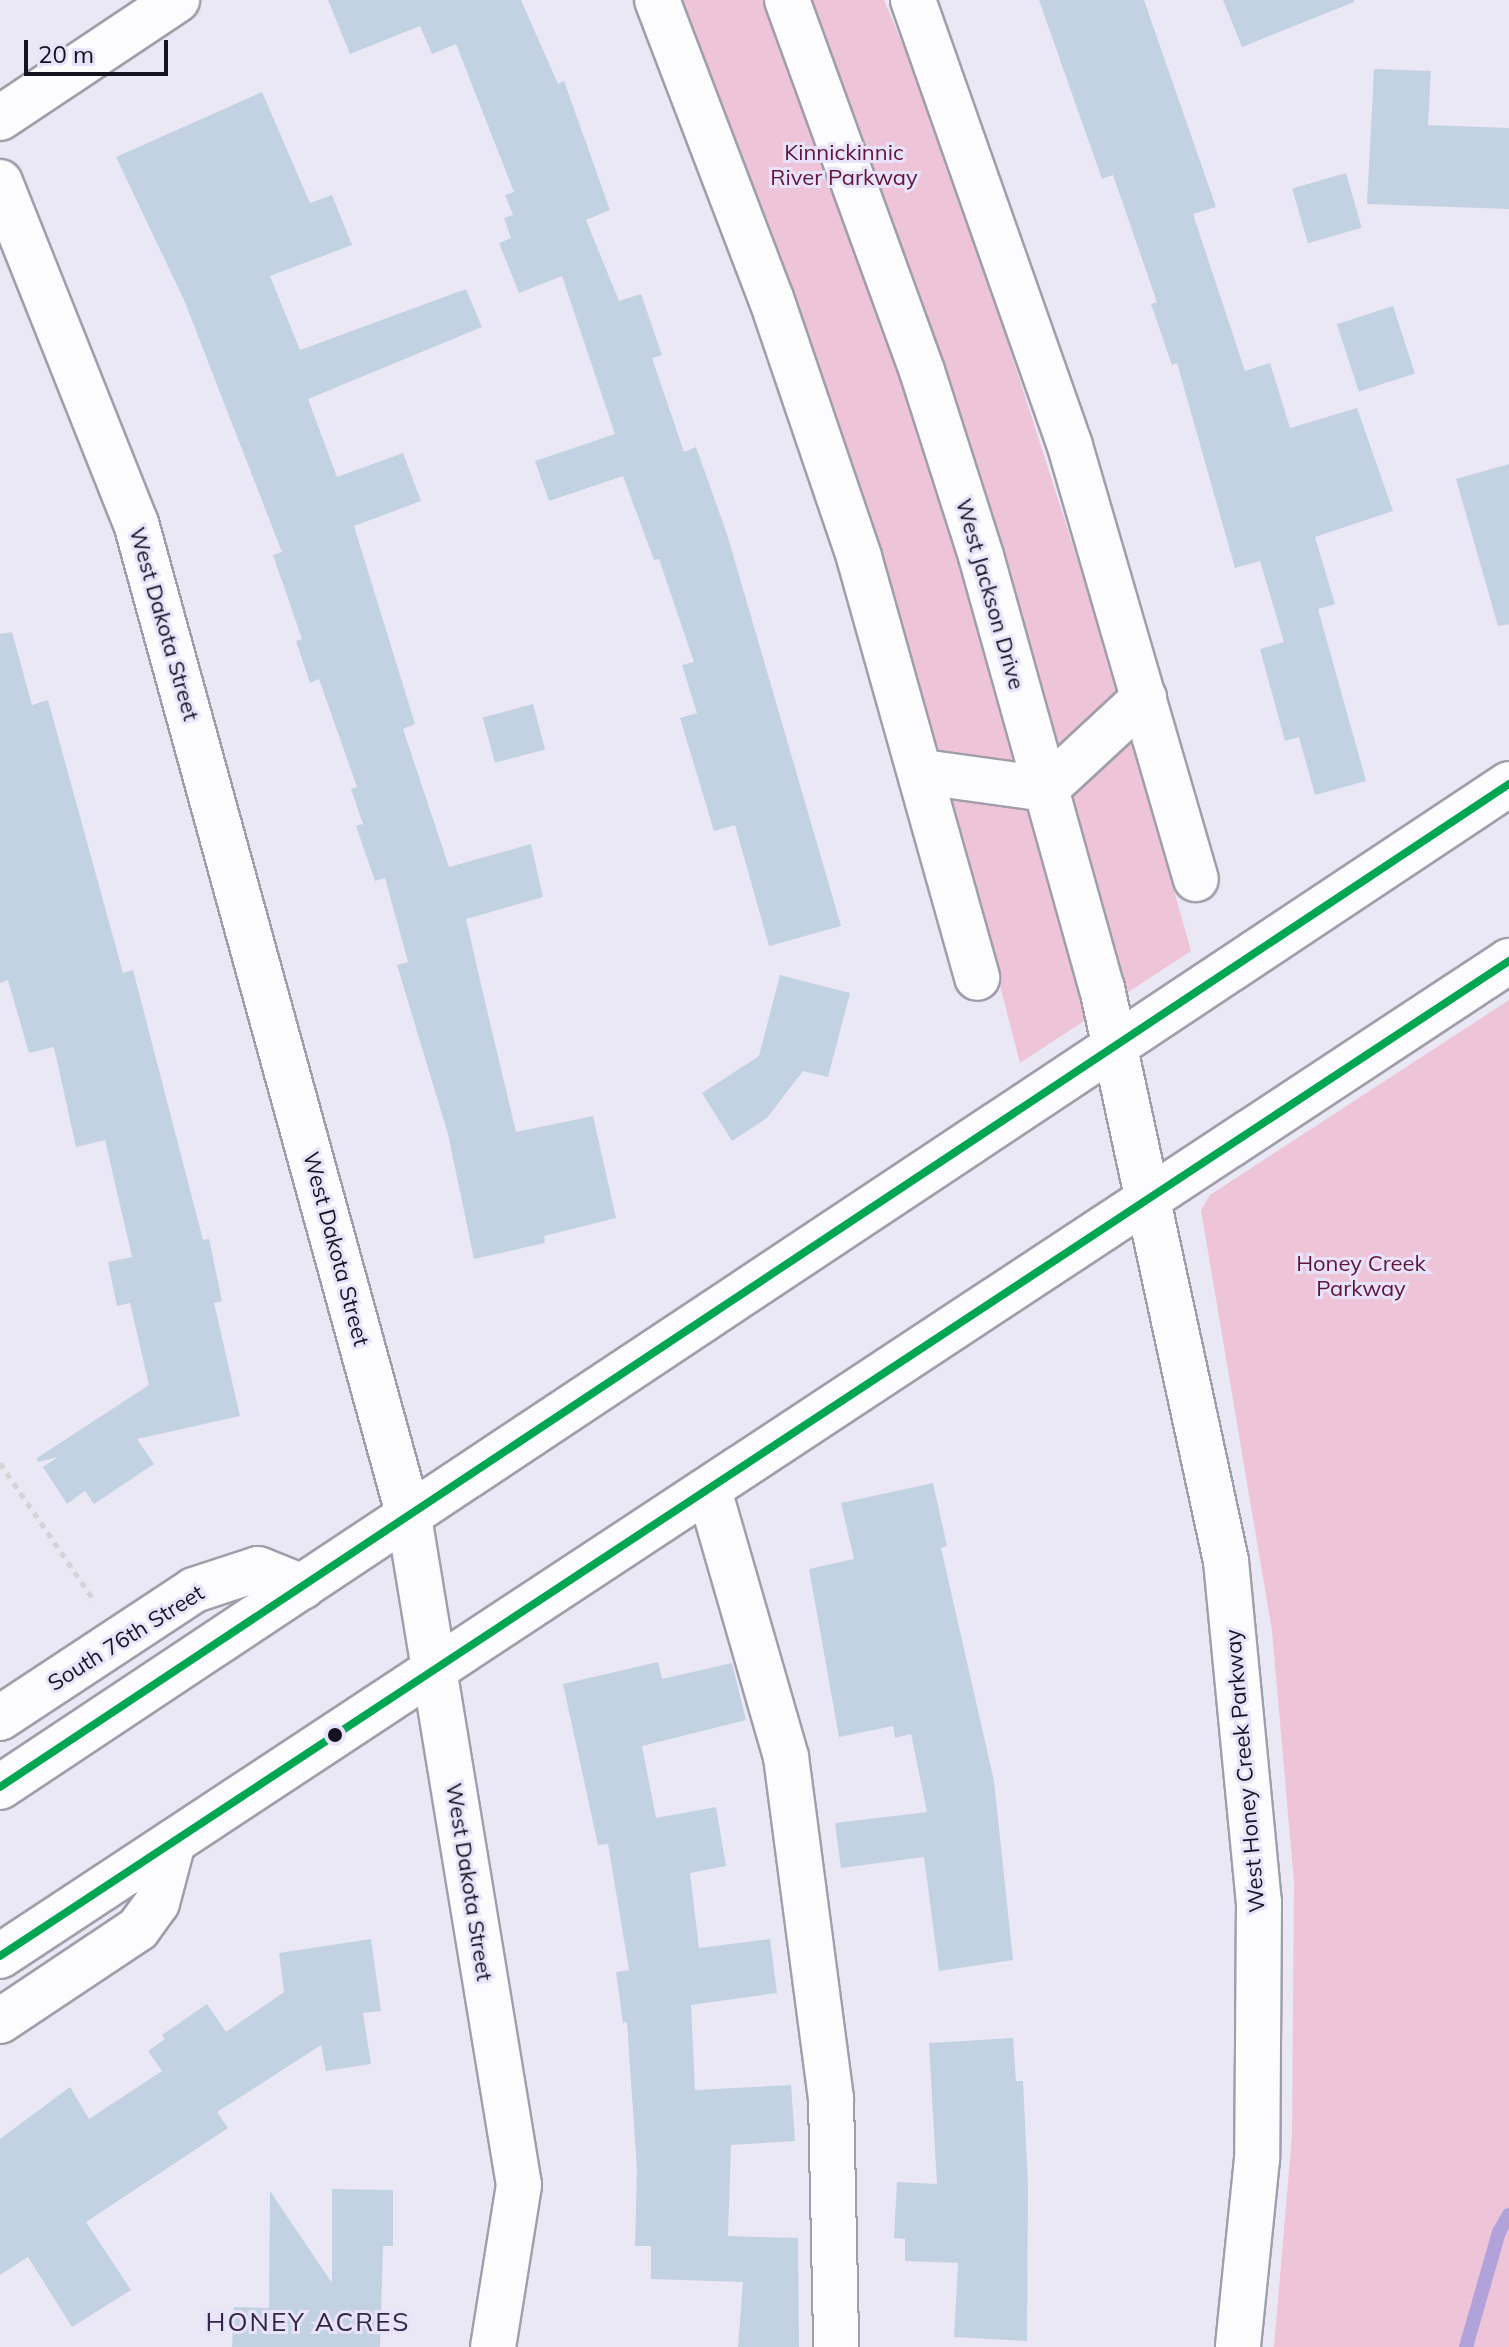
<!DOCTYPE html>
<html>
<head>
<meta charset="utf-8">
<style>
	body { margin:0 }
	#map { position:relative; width:1509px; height:2347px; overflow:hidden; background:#ebe8f5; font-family:Mulish,sans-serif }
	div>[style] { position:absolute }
	.green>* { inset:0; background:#eec4d9 }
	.stream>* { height:14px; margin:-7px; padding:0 7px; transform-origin:7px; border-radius:7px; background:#b1a3da }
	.building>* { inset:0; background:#c2d2e2; transform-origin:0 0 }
	.path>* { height:5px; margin-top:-2.5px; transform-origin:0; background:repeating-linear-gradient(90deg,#d4d4d7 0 6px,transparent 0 12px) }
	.roads { filter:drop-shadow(2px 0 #a19eab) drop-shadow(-2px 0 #a19eab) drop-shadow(0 2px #a19eab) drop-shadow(0 -2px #a19eab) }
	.minor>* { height:44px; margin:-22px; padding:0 22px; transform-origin:22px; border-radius:22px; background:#fcfcfe }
	.major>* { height:44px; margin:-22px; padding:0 22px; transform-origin:22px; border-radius:22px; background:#fcfcfe }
	.bus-1>* { height:8px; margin:-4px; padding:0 4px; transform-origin:4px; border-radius:4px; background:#00a651 }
	.dots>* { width:22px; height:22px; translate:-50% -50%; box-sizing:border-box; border:4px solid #e8e3fa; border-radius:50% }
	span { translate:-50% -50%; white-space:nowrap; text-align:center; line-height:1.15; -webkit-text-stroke:6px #e8e3fa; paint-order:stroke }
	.park-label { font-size:22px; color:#601539 }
	.street-label { font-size:22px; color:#161320 }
	.quarter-label { font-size:26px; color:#2f2745; letter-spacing:2px }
	.scale { position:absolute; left:24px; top:40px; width:144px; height:36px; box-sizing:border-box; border:4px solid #161320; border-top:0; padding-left:10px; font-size:24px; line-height:28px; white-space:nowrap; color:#161320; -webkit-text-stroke:6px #e8e3fa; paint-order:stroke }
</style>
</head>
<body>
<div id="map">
	<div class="green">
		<div style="clip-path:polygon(675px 0,884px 0,944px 143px,1106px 649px,1191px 951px,1020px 1063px,957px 819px,838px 433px)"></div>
		<div style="clip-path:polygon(1509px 1000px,1509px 2347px,1274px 2347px,1292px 2135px,1294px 1882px,1272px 1631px,1201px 1210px,1210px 1195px)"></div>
	</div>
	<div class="stream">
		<div style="left:1466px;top:2347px;width:120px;rotate:-74deg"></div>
		<div style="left:1499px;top:2232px;width:20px;rotate:-60deg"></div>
	</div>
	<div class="building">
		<div style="clip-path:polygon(328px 0,521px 0,558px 84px,564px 81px,610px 210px,586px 220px,619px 301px,641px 294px,662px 355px,652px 358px,684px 452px,696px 447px,727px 534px,841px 926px,769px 946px,735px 825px,714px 831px,680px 718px,697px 713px,682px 665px,694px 662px,659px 559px,654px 560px,623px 476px,549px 501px,535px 461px,615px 434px,562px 276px,519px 293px,499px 243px,511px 238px,504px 218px,513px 215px,505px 195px,514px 192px,456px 44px,432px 54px,420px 26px,350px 54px)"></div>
		<div style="clip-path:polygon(1039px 0,1144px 0,1216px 207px,1193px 214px,1245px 371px,1270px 363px,1290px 428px,1357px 408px,1393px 511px,1315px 537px,1335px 604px,1318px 609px,1366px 781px,1315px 795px,1299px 737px,1285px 741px,1260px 649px,1284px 642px,1260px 561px,1235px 568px,1177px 363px,1172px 365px,1151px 304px,1157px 302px,1113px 175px,1102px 179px)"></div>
		<div style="clip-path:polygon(1223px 0,1354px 0,1354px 2px,1242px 47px)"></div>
		<div style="clip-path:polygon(1374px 69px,1431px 71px,1428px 125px,1509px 128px,1509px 209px,1367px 204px)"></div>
		<div style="clip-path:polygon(262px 92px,310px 203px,332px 195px,352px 245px,270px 276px,300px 350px,466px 289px,482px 327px,308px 399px,337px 477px,403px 453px,421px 501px,354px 526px,415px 724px,403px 729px,449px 867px,531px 844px,543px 897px,466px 919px,482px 989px,516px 1132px,593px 1116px,616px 1218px,544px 1236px,545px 1243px,474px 1259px,448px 1134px,397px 965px,408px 962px,385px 878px,375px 881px,356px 826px,363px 824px,351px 789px,357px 787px,319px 679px,310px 683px,296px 641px,302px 639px,273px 555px,282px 552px,184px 300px,116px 157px)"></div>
		<div style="left:1346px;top:173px;width:57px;height:56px;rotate:74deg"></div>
		<div style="left:1393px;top:306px;width:71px;height:59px;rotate:72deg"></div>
		<div style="clip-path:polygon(1509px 464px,1509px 624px,1498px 626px,1456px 479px)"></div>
		<div style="clip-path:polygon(12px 632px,32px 705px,48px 700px,123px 973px,133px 970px,203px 1240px,209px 1239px,222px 1301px,214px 1303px,240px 1416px,137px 1439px,154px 1464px,94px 1504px,85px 1491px,67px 1504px,43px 1467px,58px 1457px,38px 1462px,37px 1458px,149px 1385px,130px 1303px,117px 1306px,108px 1262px,132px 1257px,105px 1140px,76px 1147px,54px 1047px,29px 1053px,8px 980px,0 983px,0 634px)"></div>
		<div style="left:533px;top:704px;width:47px;height:52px;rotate:75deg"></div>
		<div style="clip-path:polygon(780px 975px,850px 993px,828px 1077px,803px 1071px,767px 1118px,732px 1141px,702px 1093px,759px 1056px)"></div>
		<div style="clip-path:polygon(933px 1483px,947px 1546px,941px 1548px,994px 1781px,1013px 1960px,939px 1971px,924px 1857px,841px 1868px,835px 1823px,927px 1812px,911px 1734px,895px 1738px,893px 1726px,839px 1737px,809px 1569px,854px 1559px,841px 1503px)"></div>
		<div style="clip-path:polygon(658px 1662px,662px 1679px,732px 1663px,746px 1720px,642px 1746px,656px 1818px,716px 1807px,726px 1866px,690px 1873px,699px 1948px,770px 1939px,777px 1993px,691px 2005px,695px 2090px,791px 2085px,795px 2141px,731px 2145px,728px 2236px,798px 2238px,799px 2347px,738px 2347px,743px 2282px,651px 2279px,651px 2246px,635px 2246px,637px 2170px,627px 2022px,623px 2023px,616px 1972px,629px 1970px,608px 1844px,598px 1845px,563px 1684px)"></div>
		<div style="clip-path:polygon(371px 1939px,381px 2011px,363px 2013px,371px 2064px,326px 2071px,321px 2045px,217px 2112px,228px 2128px,86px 2222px,131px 2290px,72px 2327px,28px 2257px,0 2275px,0 2139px,70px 2087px,89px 2119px,162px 2071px,148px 2051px,165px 2039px,162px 2035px,207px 2004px,226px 2032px,284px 1992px,279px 1953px)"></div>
		<div style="clip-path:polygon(1013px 2038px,1016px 2081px,1023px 2081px,1028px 2186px,1027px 2341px,954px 2337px,958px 2263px,905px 2261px,905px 2239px,894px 2238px,897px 2182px,937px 2184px,929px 2043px)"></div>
		<div style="clip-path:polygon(332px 2189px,393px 2190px,393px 2246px,383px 2246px,380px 2347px,232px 2347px,234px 2307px,269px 2308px,270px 2191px,332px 2283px)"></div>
	</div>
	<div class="path">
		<div style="left:0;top:1463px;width:168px;rotate:55.6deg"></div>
	</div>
	<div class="roads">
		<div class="minor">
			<div style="left:657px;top:0;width:319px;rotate:69.1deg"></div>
			<div style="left:771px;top:298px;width:274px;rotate:71.2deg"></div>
			<div style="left:859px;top:557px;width:437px;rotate:74.3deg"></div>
			<div style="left:787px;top:0;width:395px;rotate:70deg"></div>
			<div style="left:922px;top:371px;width:194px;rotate:72.3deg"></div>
			<div style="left:981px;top:556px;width:449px;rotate:74.4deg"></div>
			<div style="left:1102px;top:988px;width:586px;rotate:77.79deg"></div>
			<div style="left:1226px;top:1561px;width:343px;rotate:84.5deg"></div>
			<div style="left:1259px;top:1902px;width:257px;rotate:90.4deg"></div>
			<div style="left:1257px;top:2159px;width:189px;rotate:95.8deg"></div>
			<div style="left:913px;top:0;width:473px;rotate:70.6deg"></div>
			<div style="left:1070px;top:446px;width:451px;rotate:73.8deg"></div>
			<div style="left:0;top:118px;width:213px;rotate:-33.7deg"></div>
			<div style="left:0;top:182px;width:367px;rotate:68.3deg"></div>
			<div style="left:136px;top:523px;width:1031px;rotate:74.64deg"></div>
			<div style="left:409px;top:1517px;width:677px;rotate:80.65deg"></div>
			<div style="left:519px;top:2185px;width:164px;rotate:99.1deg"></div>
			<div style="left:923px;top:772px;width:124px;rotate:7.9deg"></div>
			<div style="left:1046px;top:789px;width:134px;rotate:-42.9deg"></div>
			<div style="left:709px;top:1490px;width:278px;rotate:73.9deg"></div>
			<div style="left:786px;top:1757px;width:344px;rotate:82.5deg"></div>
			<div style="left:831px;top:2098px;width:249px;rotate:88.8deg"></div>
			<div style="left:0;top:1718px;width:232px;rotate:-33.4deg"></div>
			<div style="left:194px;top:1590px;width:67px;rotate:-18.2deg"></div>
			<div style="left:258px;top:1569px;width:48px;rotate:21.8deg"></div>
			<div style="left:0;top:2021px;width:166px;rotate:-33.7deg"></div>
			<div style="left:138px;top:1929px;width:32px;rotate:-54deg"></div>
			<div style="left:157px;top:1903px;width:63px;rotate:-75.3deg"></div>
		</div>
		<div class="major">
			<div style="left:0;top:1787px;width:1812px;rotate:-33.61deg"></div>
			<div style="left:0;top:1956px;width:1808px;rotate:-33.4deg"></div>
		</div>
	</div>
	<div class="bus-1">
		<div style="left:0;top:1787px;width:1812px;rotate:-33.61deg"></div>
		<div style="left:0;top:1956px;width:1808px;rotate:-33.4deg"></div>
	</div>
	<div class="dots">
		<div style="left:335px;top:1735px;background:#161320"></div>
	</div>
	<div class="park-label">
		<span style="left:844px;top:165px">Kinnickinnic<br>River Parkway</span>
		<span style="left:1361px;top:1276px">Honey Creek<br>Parkway</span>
	</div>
	<div class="street-label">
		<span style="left:990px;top:594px;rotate:74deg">West Jackson Drive</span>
		<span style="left:164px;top:624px;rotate:74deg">West Dakota Street</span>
		<span style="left:336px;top:1249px;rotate:75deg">West Dakota Street</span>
		<span style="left:126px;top:1638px;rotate:-32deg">South 76th Street</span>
		<span style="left:1245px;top:1771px;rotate:-95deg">West Honey Creek Parkway</span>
		<span style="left:469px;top:1882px;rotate:81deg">West Dakota Street</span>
	</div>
	<div class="quarter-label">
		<span style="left:308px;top:2322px">HONEY ACRES</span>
	</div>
	<div class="scale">20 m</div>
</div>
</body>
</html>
